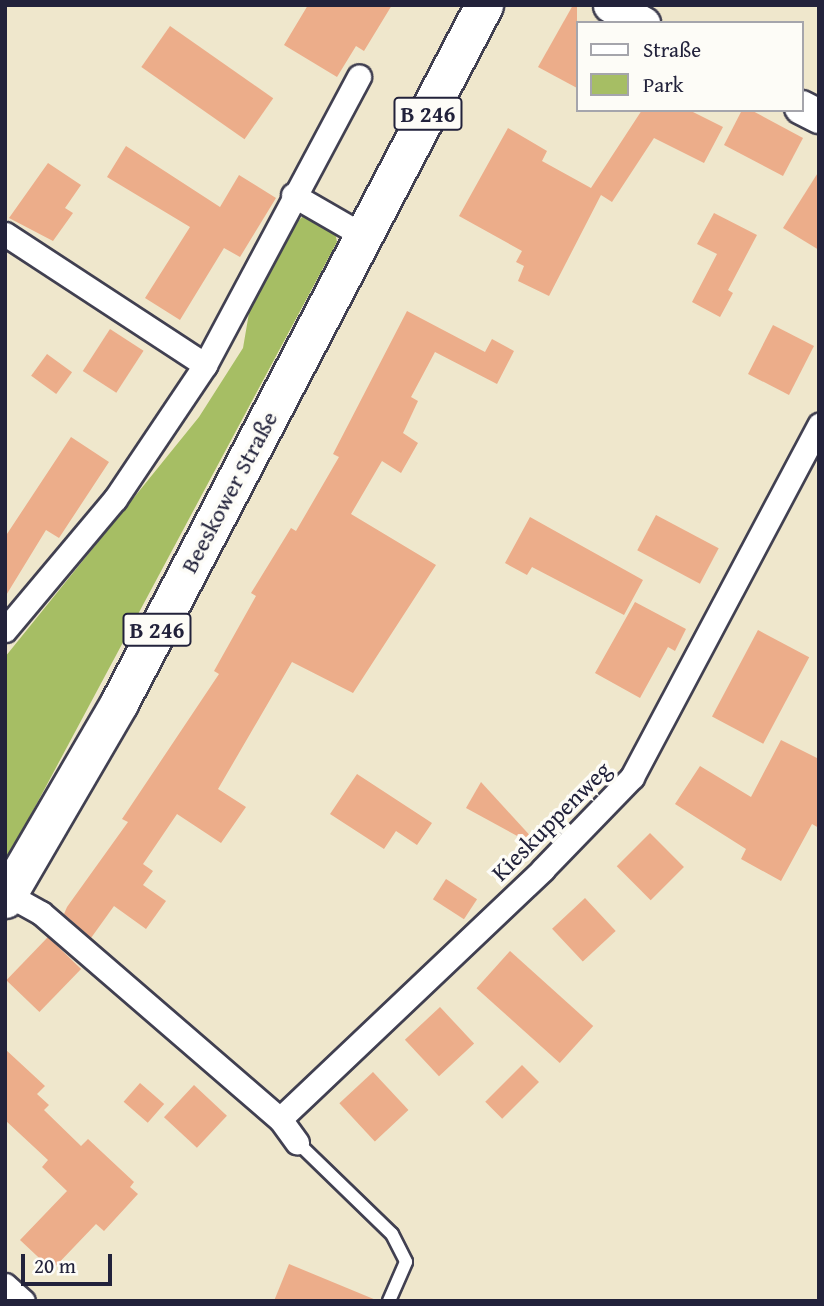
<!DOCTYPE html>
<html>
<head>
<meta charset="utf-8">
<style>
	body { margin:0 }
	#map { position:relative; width:824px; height:1306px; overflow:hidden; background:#efe7cc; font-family:"Gentium Book Plus",serif }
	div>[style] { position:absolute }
	.green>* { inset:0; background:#a6be64 }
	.building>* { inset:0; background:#ecad8a; transform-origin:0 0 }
	.roads { filter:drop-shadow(2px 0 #414051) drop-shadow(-2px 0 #414051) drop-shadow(0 2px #414051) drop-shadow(0 -2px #414051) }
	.lane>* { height:12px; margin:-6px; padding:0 6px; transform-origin:6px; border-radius:6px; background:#fff }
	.street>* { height:23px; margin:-11.5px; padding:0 11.5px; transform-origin:11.5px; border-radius:11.5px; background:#fff }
	.secondary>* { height:33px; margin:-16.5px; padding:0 16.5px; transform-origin:16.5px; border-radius:16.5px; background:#fff }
	.primary>* { height:37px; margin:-18.5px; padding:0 18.5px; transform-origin:18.5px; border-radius:18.5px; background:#fff }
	span { translate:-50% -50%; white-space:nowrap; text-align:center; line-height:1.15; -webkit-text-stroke:7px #fdfcf7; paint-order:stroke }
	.shield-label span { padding:2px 5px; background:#fdfcf7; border:2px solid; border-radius:5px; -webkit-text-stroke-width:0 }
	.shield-label { font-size:23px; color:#22223b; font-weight:700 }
	.street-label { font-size:24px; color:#22223b }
	.frame { position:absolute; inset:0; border:7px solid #22223b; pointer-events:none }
	.legend { position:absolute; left:576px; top:21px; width:228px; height:91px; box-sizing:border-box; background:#fdfcf7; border:2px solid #a5a5ac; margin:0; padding:9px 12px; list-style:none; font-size:21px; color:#22223b }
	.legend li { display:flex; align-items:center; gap:14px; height:35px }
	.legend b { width:35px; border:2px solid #a5a5ac }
	.scale { position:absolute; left:21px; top:1254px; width:91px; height:32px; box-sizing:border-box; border:4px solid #22223b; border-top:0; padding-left:9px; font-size:21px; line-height:24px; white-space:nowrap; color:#22223b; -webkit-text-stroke:5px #fdfcf7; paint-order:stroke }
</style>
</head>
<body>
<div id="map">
	<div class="green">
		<div style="clip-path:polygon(303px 216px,335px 232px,337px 242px,5px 863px,5px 657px,199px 417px,243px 348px,250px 307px,290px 229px)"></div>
	</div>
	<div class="building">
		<div style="clip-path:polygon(308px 5px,392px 5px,364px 51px,356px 46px,337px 77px,284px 45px)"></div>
		<div style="clip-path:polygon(573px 5px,577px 5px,577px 88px,538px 67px)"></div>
		<div style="left:170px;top:26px;width:126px;height:50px;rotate:35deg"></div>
		<div style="clip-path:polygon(642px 110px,689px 110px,723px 127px,704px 163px,654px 138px,612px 202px,601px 195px,549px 296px,518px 281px,524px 266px,516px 262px,522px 251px,459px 216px,508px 128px,547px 151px,542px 161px,591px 188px)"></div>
		<div style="clip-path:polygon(742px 110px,751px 110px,803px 138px,783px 176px,724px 145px)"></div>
		<div style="clip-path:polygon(126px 146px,220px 207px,239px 175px,276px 198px,240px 257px,224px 248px,180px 320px,145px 298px,190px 227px,107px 177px)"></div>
		<div style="clip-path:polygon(48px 163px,81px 185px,65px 208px,73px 213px,53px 241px,9px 218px)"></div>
		<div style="clip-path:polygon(819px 171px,819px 250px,783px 228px)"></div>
		<div style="clip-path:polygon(714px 213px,757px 235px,728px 290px,733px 293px,720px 317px,692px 302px,717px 254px,697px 244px)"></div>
		<div style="clip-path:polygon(407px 311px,485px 352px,492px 339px,514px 351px,497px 384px,435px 352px,411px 397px,418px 401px,403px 433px,418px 443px,401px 473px,382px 461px,351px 514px,436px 565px,353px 693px,292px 662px,218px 789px,246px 807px,221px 843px,177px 814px,143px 864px,153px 871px,143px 885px,166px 901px,146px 929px,114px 906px,91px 938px,64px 914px,67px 907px,128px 822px,122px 819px,219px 674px,214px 671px,256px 596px,251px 593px,291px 528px,296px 531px,339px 457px,333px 454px)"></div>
		<div style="left:773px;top:325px;width:46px;height:55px;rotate:27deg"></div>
		<div style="left:110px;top:329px;width:40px;height:50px;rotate:33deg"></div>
		<div style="left:47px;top:354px;width:31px;height:27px;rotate:36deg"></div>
		<div style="clip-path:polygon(71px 437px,109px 462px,59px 538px,46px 530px,5px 597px,5px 537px)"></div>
		<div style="left:656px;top:515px;width:71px;height:40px;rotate:28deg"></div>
		<div style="clip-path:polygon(530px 517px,643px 580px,624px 615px,532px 567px,527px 575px,505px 563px)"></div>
		<div style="clip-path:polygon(635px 602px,686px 629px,675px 651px,668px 647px,640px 698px,595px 673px)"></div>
		<div style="left:758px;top:630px;width:58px;height:98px;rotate:28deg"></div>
		<div style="clip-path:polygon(781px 740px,819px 759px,819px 828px,812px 824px,781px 881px,741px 859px,746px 849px,675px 804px,700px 766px,751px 797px)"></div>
		<div style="clip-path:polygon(357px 774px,432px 823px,417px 845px,396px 831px,384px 849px,330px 814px)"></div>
		<div style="clip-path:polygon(481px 782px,535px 841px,532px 844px,466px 808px)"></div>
		<div style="left:650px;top:833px;width:48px;height:47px;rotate:45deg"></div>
		<div style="left:446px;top:879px;width:37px;height:24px;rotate:33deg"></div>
		<div style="left:585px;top:898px;width:45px;height:45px;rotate:47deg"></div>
		<div style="left:48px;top:937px;width:46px;height:60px;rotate:44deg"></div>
		<div style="left:510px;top:951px;width:112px;height:50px;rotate:42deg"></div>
		<div style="left:440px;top:1007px;width:50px;height:48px;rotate:47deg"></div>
		<div style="clip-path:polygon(5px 1049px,45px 1086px,37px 1094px,49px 1105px,44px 1110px,81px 1146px,88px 1139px,134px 1182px,130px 1187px,138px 1194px,104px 1231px,96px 1224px,52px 1270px,20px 1240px,67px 1191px,42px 1167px,48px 1160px,5px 1120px)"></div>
		<div style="left:522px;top:1065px;width:24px;height:52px;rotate:45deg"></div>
		<div style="left:373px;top:1072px;width:52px;height:46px;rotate:47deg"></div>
		<div style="left:140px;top:1083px;width:32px;height:25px;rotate:41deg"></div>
		<div style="left:194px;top:1085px;width:45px;height:44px;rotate:43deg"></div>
		<div style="clip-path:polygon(289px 1264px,376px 1300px,376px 1301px,274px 1301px)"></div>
	</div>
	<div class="roads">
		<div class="lane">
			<div style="left:297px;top:1142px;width:132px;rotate:44.1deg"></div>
			<div style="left:392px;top:1234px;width:31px;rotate:63deg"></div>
			<div style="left:406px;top:1262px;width:43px;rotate:113.6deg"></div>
		</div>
		<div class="street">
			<div style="left:293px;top:195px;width:82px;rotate:30deg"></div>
			<div style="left:5px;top:234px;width:239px;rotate:33.2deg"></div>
			<div style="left:5px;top:630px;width:171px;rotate:-50deg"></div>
			<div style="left:115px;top:499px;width:161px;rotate:-56.1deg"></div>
			<div style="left:205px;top:365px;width:327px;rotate:-61.9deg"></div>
			<div style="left:5px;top:893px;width:41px;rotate:29.1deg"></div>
			<div style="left:41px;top:913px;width:316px;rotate:40.8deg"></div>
			<div style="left:280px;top:1119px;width:29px;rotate:54deg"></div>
			<div style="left:280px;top:1119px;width:363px;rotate:-43.5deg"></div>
			<div style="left:543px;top:869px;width:128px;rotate:-45.9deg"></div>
			<div style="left:632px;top:777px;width:399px;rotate:-62deg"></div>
			<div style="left:5px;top:1285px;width:24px;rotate:42deg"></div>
		</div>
		<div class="secondary">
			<div style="left:610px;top:5px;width:38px;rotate:29deg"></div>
			<div style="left:801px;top:107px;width:20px;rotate:27deg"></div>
		</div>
		<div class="primary">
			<div style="left:5px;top:899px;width:227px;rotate:-59.8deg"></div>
			<div style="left:119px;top:703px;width:788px;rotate:-62.39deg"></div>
		</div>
	</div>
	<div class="shield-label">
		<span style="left:428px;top:114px">B 246</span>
		<span style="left:157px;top:630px">B 246</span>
	</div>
	<div class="street-label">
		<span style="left:229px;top:492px;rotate:-62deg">Beeskower Straße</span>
		<span style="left:551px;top:821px;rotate:-45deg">Kieskuppenweg</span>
	</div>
	<div class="frame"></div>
	<ul class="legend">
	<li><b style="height:9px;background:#fff"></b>Straße</li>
	<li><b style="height:19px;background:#a6be64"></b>Park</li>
	</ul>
	<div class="scale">20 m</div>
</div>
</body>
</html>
